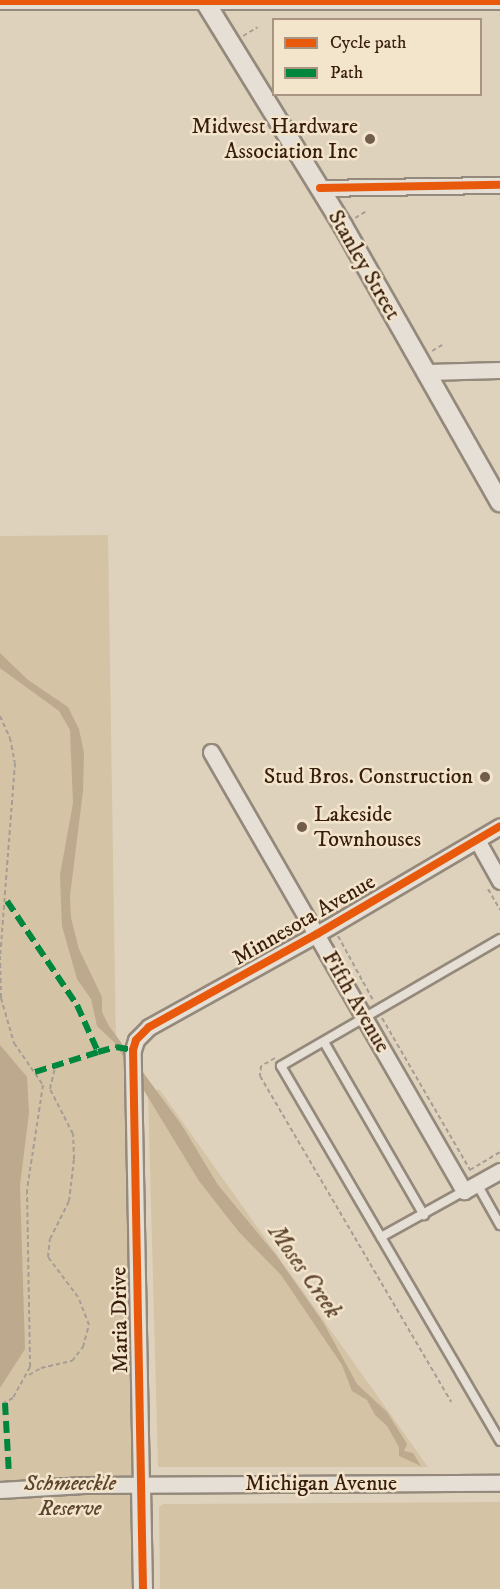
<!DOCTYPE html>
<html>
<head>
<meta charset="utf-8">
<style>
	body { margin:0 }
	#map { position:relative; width:500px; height:1589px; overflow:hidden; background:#dfd2bd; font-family:"IM FELL DW Pica",serif }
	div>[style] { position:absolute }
	.green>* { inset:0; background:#d5c3a6 }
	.water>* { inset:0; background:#bda98d }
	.path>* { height:2px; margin-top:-1px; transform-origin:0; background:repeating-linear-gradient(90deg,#a59d94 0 4.5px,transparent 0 7.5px) }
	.roads { filter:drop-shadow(2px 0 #94897b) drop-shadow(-2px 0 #94897b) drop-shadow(0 2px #94897b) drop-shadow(0 -2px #94897b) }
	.service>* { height:8px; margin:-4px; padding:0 4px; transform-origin:4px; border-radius:4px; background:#e5dfd5 }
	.minor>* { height:15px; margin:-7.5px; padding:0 7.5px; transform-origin:7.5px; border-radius:7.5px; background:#e5dfd5 }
	.tertiary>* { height:18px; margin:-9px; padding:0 9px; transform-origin:9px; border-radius:9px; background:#e5dfd5 }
	.quiet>* { height:6px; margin-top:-3px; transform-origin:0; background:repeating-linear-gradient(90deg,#00873e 0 12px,transparent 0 18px) }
	.cycleway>* { height:8px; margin:-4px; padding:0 4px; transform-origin:4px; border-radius:4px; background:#e8590c }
	.dots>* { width:16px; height:16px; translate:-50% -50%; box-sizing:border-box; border:3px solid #f3e4cc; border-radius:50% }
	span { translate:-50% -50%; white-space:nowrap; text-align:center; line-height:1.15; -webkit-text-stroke:5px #f3e4cc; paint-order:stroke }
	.poi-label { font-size:22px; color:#381d0d }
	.right { translate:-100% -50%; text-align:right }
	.left { translate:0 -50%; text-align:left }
	.street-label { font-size:22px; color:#381d0d }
	.park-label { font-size:22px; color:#5d442f; font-style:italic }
	.water-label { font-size:24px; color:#624833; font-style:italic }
	.legend { position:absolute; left:272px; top:18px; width:210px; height:78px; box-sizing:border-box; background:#f3e4cc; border:2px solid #a89480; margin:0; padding:8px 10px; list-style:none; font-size:18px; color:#381d0d }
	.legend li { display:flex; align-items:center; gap:12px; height:30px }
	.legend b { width:30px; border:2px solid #a89480 }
</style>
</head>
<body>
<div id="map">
	<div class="green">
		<div style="clip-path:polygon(108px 535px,116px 1047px,133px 1050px,143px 1589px,0 1589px,0 536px)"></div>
		<div style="clip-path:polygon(159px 1089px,428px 1467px,158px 1467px,148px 1093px)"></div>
		<div style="clip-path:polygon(500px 1502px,500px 1589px,160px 1589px,159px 1507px,163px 1504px)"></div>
	</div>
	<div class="water">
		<div style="clip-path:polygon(0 653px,28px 680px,68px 707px,79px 729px,84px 753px,83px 791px,70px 896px,71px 918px,79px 949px,102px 997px,102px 1012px,109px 1026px,181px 1124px,218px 1185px,276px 1255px,323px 1322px,357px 1384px,387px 1412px,407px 1444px,404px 1451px,413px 1453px,421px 1466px,399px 1456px,399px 1447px,387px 1426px,375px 1415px,367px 1400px,352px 1391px,342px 1365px,281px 1275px,239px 1232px,199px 1181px,115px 1043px,97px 1026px,91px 999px,77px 979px,62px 926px,60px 875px,73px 803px,70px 730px,59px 711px,0 668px)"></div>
		<div style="clip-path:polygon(0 1045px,27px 1077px,29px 1113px,20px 1185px,25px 1349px,0 1388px)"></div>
	</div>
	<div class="path">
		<div style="left:243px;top:36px;width:17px;rotate:-31deg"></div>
		<div style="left:355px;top:218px;width:12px;rotate:-31deg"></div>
		<div style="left:432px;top:351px;width:12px;rotate:-31deg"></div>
		<div style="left:0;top:716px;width:24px;rotate:66deg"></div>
		<div style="left:10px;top:738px;width:25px;rotate:79deg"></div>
		<div style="left:15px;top:763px;width:194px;rotate:94.4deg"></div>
		<div style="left:0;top:956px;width:42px;rotate:88.6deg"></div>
		<div style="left:1px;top:998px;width:47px;rotate:73.9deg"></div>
		<div style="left:14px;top:1043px;width:51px;rotate:55.4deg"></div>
		<div style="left:43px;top:1085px;width:106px;rotate:98.7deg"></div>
		<div style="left:27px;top:1190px;width:177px;rotate:89deg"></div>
		<div style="left:30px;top:1367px;width:35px;rotate:119deg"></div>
		<div style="left:13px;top:1398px;width:15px;rotate:152deg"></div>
		<div style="left:488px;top:889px;width:24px;rotate:60deg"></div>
		<div style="left:338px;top:936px;width:75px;rotate:61.4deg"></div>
		<div style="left:382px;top:1018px;width:176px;rotate:59.9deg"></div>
		<div style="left:470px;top:1170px;width:35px;rotate:-31deg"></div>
		<div style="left:275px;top:1058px;width:16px;rotate:150deg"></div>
		<div style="left:261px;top:1066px;width:10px;rotate:96deg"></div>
		<div style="left:260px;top:1076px;width:378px;rotate:59.6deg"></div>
		<div style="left:29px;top:1375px;width:14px;rotate:-30deg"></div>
		<div style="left:41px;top:1368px;width:32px;rotate:-13deg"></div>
		<div style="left:72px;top:1361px;width:18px;rotate:-52deg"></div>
		<div style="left:83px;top:1347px;width:23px;rotate:-75deg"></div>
		<div style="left:89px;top:1325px;width:30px;rotate:-111deg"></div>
		<div style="left:78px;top:1297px;width:50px;rotate:-126.9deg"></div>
		<div style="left:48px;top:1257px;width:18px;rotate:-84deg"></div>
		<div style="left:50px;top:1239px;width:42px;rotate:-63.4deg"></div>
		<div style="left:69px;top:1201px;width:42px;rotate:-83.2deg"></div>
		<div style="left:74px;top:1159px;width:25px;rotate:-92deg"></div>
		<div style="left:73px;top:1134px;width:51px;rotate:-117.1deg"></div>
		<div style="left:50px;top:1089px;width:26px;rotate:-77deg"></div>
	</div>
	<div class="roads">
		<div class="service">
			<div style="left:500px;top:939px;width:253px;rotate:149.9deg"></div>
			<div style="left:281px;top:1066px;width:434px;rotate:59.7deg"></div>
			<div style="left:324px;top:1042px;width:200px;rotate:60deg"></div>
			<div style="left:477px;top:1184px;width:47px;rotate:60.7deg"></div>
			<div style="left:381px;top:1237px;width:95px;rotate:-29deg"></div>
		</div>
		<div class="minor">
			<div style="left:0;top:1px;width:500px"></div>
			<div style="left:320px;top:188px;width:180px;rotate:-1deg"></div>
			<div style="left:427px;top:372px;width:73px;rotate:-1.6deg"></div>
			<div style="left:211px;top:752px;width:507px;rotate:60.04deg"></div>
			<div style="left:464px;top:1191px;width:41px;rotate:-29.1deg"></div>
			<div style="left:477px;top:840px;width:47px;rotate:60.7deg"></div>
			<div style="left:141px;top:1486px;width:436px;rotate:-91.1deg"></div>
			<div style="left:133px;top:1050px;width:10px;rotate:-73deg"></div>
			<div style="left:136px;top:1040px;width:18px;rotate:-45deg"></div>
			<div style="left:149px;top:1027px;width:192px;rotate:-29deg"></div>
			<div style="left:317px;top:934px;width:212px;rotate:-30.5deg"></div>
			<div style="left:0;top:1490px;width:84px;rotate:-3.4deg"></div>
			<div style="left:84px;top:1485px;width:416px;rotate:-0.3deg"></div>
		</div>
		<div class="tertiary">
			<div style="left:204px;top:0;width:265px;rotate:58.4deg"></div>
			<div style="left:343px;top:226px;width:318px;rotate:60.4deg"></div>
			<div style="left:141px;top:1486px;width:103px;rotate:88.9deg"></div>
		</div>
	</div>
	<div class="quiet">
		<div style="left:7px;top:901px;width:125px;rotate:56.1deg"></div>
		<div style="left:77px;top:1005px;width:51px;rotate:65.9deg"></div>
		<div style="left:98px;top:1052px;width:19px;rotate:-16deg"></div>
		<div style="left:116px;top:1047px;width:17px;rotate:10deg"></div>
		<div style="left:35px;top:1072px;width:66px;rotate:-17.6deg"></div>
		<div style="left:5px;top:1403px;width:72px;rotate:86.8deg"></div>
	</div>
	<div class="cycleway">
		<div style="left:0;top:1px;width:500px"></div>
		<div style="left:320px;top:188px;width:180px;rotate:-1deg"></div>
		<div style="left:143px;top:1589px;width:539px;rotate:-91.06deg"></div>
		<div style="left:133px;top:1050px;width:10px;rotate:-73deg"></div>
		<div style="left:136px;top:1040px;width:18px;rotate:-45deg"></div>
		<div style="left:149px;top:1027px;width:192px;rotate:-29deg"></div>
		<div style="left:317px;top:934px;width:212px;rotate:-30.5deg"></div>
	</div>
	<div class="dots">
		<div style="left:370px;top:139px;background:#725c4b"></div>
		<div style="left:485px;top:777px;background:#725c4b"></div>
		<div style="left:302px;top:827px;background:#725c4b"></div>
	</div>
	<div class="poi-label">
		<span class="right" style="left:358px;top:139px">Midwest Hardware<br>Association Inc</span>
		<span class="right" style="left:473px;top:777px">Stud Bros. Construction</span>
		<span class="left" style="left:314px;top:827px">Lakeside<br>Townhouses</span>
	</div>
	<div class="street-label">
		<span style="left:364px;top:265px;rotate:60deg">Stanley Street</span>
		<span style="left:304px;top:920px;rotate:-30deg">Minnesota Avenue</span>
		<span style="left:356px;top:1002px;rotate:60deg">Fifth Avenue</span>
		<span style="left:120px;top:1320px;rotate:-91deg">Maria Drive</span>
		<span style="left:321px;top:1484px">Michigan Avenue</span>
	</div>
	<div class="park-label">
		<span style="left:70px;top:1496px">Schmeeckle<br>Reserve</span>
	</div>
	<div class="water-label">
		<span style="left:304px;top:1272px;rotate:55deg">Moses Creek</span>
	</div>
	<ul class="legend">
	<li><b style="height:8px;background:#e8590c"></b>Cycle path</li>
	<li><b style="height:8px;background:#00873e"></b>Path</li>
	</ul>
</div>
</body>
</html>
